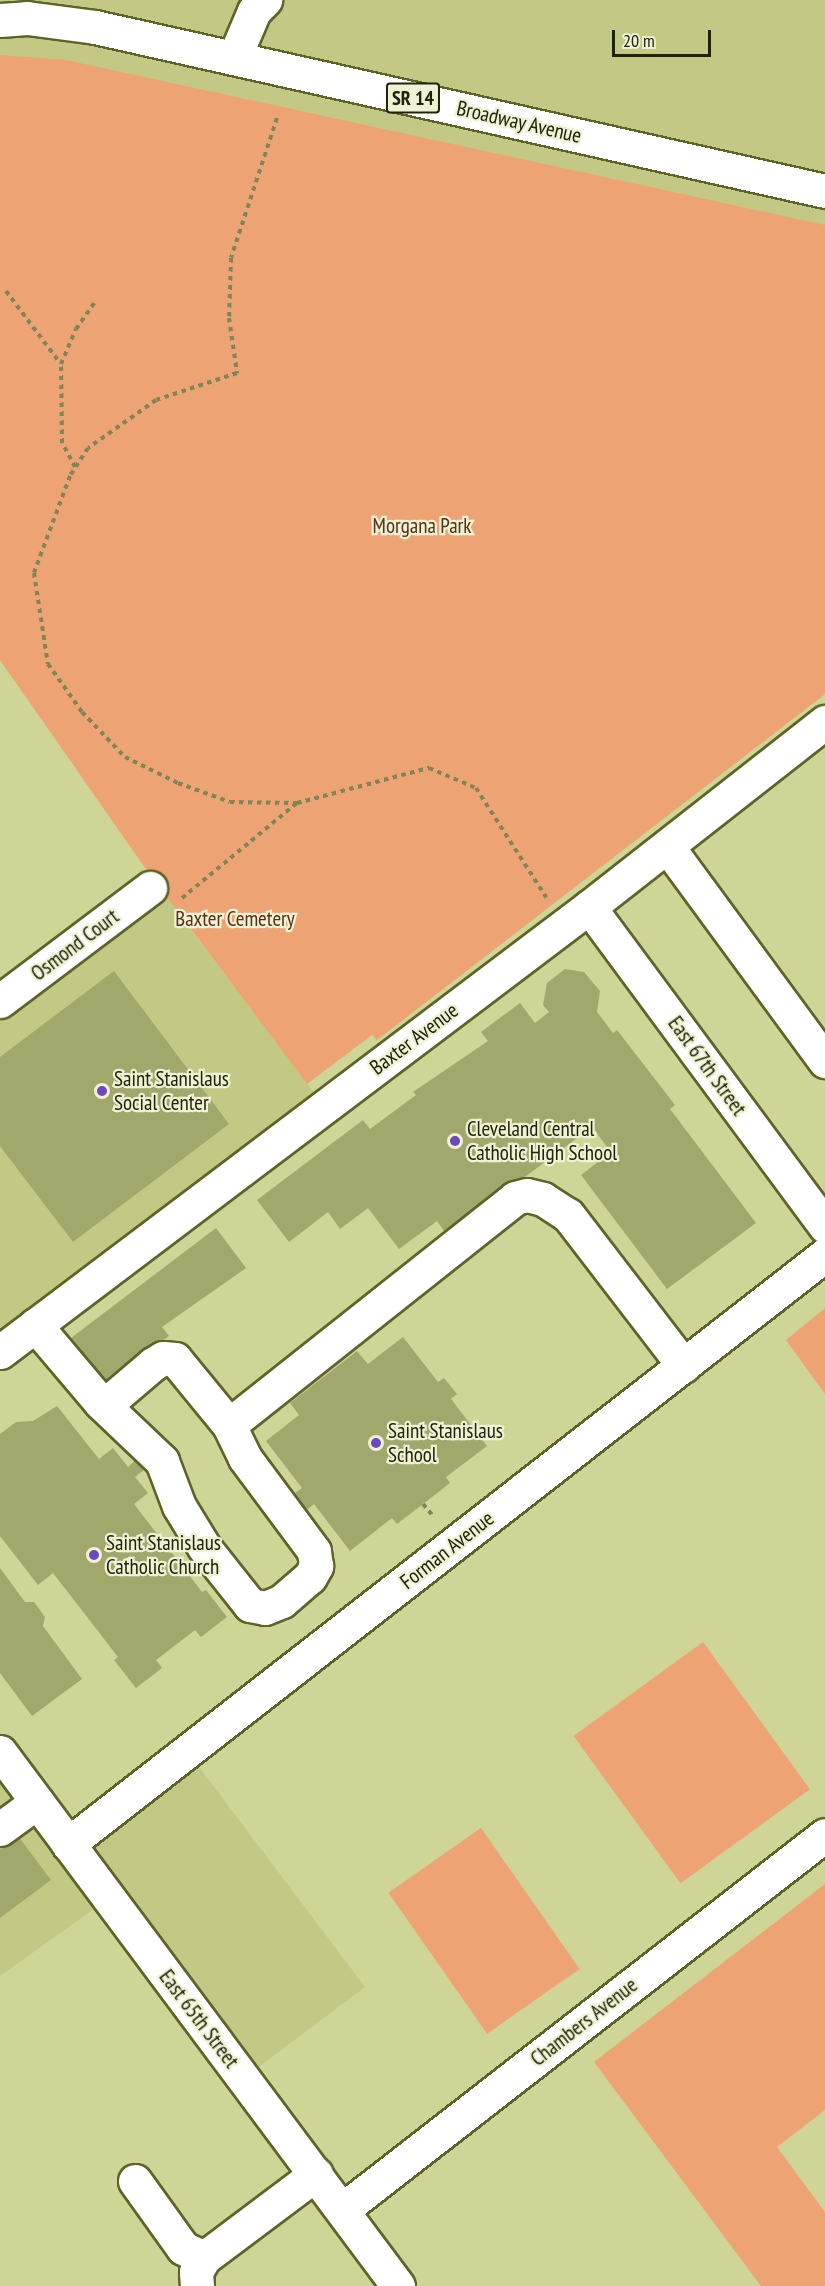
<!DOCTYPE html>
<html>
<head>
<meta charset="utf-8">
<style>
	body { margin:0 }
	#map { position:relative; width:825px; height:2286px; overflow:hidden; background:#cfd497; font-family:"PT Sans Narrow",sans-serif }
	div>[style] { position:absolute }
	.built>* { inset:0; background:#c3c984 }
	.green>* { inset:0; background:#eea375; transform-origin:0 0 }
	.building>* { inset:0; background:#a2a76c }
	.path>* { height:4px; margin-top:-2px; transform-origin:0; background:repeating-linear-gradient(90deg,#808457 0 4.5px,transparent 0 9px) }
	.roads { filter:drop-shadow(2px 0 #5f6329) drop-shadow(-2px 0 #5f6329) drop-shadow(0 2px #5f6329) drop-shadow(0 -2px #5f6329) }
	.minor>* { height:33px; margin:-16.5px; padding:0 16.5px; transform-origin:16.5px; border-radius:16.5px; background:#fff }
	.major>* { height:33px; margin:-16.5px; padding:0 16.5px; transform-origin:16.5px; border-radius:16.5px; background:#fff }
	.dots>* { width:16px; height:16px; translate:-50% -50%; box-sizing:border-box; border:3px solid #eff2d4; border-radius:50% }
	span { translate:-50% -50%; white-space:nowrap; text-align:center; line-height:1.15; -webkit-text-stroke:4.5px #eff2d4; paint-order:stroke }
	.shield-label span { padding:2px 4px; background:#eff2d4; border:2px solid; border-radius:4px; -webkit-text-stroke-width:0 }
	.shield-label { font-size:20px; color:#202209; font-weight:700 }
	.street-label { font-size:21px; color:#202209 }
	.park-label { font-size:21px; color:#582f14 }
	.poi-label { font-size:21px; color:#202209 }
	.left { translate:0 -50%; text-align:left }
	.scale { position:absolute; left:612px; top:30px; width:99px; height:27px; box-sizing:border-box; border:3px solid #202209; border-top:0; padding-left:8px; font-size:18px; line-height:21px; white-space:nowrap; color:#202209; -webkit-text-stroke:4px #eff2d4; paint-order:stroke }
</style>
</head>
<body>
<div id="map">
	<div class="built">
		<div style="clip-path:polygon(0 0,825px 0,825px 694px,377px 1040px,243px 861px,176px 910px,325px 1107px,0 1352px,0 1001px,156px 881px,0 660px)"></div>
		<div style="clip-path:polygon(187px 1751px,365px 1987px,244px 2078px,108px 1899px,0 1976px,0 1752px,68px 1844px)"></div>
	</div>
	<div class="green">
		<div style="clip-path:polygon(0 55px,66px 60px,825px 225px,825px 694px,377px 1040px,372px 1035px,307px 1084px,143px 865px,0 660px)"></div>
		<div style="clip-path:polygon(825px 1308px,825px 1394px,786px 1340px)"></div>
		<div style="left:703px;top:1642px;width:182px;height:160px;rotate:54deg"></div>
		<div style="left:481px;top:1828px;width:172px;height:113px;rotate:55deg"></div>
		<div style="clip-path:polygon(825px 1884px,825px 2110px,777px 2147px,825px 2212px,825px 2286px,761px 2286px,594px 2062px)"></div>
	</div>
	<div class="building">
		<div style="clip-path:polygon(565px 969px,584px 972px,600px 991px,597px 1012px,613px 1033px,617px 1030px,675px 1105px,670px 1109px,756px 1223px,667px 1289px,581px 1175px,611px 1152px,592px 1127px,447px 1235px,437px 1221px,399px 1249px,368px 1208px,340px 1229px,328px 1212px,289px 1242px,257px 1200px,363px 1120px,370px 1129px,416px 1095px,413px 1092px,488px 1041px,481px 1032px,520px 1003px,535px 1023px,549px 1012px,543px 1005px,547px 983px)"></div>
		<div style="clip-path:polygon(114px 971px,229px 1124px,73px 1242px,0 1146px,0 1057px)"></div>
		<div style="clip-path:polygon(216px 1228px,246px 1268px,162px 1327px,169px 1336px,106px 1384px,71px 1338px)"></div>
		<div style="clip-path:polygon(403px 1337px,438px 1382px,444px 1378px,457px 1394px,451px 1399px,487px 1446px,446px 1477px,450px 1483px,423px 1504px,397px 1524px,392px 1518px,350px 1551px,314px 1504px,307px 1510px,295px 1493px,302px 1488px,266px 1441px,299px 1415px,290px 1403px,357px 1351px,368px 1364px)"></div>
		<div style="clip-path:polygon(57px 1406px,99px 1459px,113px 1448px,128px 1467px,136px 1460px,144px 1470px,135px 1477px,148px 1493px,134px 1504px,202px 1592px,206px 1590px,227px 1617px,201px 1637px,195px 1630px,156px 1660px,162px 1668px,136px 1688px,114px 1660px,118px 1657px,53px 1573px,38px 1585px,0 1536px,0 1434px,16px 1422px,33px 1421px)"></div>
		<div style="clip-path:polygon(0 1568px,25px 1602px,34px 1602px,45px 1617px,43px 1626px,82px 1679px,32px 1716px,0 1673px)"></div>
		<div style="clip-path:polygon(18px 1836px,51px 1880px,0 1918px,0 1849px)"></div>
	</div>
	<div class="path">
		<div style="left:277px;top:118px;width:147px;rotate:108.2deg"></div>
		<div style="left:231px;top:258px;width:60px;rotate:91.9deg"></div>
		<div style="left:229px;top:318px;width:56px;rotate:81.7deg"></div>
		<div style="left:237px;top:373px;width:85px;rotate:161.6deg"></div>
		<div style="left:156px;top:400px;width:83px;rotate:144.8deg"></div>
		<div style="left:88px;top:448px;width:33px;rotate:123deg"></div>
		<div style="left:70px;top:476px;width:103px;rotate:110.4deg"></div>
		<div style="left:34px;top:573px;width:92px;rotate:81.3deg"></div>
		<div style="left:48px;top:664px;width:59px;rotate:54.7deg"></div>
		<div style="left:82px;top:712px;width:62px;rotate:46.3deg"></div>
		<div style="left:125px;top:757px;width:59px;rotate:26.1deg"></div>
		<div style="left:178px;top:783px;width:55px;rotate:20.1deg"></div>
		<div style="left:230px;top:802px;width:67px;rotate:0.9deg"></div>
		<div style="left:6px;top:291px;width:90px;rotate:53.1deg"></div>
		<div style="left:75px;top:467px;width:27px;rotate:-118deg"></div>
		<div style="left:62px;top:443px;width:79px;rotate:-90.7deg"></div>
		<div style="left:61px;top:364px;width:38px;rotate:-67deg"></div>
		<div style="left:76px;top:329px;width:35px;rotate:-55deg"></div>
		<div style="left:182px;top:898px;width:149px;rotate:-39.6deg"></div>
		<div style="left:297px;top:803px;width:137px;rotate:-14.9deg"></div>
		<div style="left:429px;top:768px;width:51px;rotate:23.1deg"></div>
		<div style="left:476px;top:788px;width:130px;rotate:57.3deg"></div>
		<div style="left:423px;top:1504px;width:17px;rotate:50deg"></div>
	</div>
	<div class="roads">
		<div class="minor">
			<div style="left:234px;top:58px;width:51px;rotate:-66.9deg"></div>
			<div style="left:254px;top:11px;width:16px;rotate:-45deg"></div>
			<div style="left:667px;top:846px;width:267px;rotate:53.7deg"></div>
			<div style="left:589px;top:907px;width:397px;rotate:53.5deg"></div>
			<div style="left:0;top:1001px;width:188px;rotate:-37deg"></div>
			<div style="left:35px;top:1325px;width:101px;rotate:49.8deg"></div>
			<div style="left:100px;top:1402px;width:86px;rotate:43.6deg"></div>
			<div style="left:162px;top:1461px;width:48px;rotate:69.3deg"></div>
			<div style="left:179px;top:1506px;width:48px;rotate:58.6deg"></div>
			<div style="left:204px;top:1547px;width:74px;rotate:51.6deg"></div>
			<div style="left:250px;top:1605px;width:15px;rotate:11deg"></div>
			<div style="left:265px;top:1608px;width:18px;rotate:-22deg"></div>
			<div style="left:282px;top:1601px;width:37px;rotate:-41deg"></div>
			<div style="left:310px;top:1577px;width:13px;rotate:-61deg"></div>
			<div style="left:316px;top:1566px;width:15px;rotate:-98deg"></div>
			<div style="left:314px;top:1551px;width:116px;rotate:-126.6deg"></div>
			<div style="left:245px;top:1458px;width:37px;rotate:-116deg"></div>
			<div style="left:229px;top:1425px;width:85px;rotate:-129.3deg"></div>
			<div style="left:175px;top:1359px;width:12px;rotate:-175deg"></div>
			<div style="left:163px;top:1358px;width:12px;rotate:149deg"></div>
			<div style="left:153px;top:1364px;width:63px;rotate:139.5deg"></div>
			<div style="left:0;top:1352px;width:738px;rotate:-37.07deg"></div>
			<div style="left:589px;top:907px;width:300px;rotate:-38.1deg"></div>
			<div style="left:229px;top:1425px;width:365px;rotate:-38.4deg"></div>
			<div style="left:515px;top:1198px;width:12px;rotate:-14deg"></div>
			<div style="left:527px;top:1195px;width:16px;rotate:14deg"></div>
			<div style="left:543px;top:1199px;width:30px;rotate:33deg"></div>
			<div style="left:568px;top:1215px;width:190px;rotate:52.5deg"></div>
			<div style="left:0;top:1752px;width:666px;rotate:53.3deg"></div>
			<div style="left:0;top:1829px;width:46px;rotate:-36.1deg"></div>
			<div style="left:68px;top:1844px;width:959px;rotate:-37.89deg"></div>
			<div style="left:135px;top:2181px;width:82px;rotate:54.4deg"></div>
			<div style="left:183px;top:2248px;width:23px;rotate:25deg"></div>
			<div style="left:204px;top:2258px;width:16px;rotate:120deg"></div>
			<div style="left:196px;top:2272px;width:14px;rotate:86deg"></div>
			<div style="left:342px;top:2210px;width:611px;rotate:-37.83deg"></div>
			<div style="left:204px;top:2258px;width:140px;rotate:-36.9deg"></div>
		</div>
		<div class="major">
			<div style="left:0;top:20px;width:27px;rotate:-4deg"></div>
			<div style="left:27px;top:18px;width:69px;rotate:7.5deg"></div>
			<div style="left:95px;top:27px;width:748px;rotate:12.66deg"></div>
		</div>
	</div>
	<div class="dots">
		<div style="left:102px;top:1091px;background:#6b47c0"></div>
		<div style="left:455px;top:1141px;background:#6b47c0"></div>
		<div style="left:376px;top:1443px;background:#6b47c0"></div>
		<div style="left:94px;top:1555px;background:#6b47c0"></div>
	</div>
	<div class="shield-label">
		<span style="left:413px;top:98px">SR 14</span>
	</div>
	<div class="street-label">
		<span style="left:519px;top:122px;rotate:13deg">Broadway Avenue</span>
		<span style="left:75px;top:945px;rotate:-37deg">Osmond Court</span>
		<span style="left:414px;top:1039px;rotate:-37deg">Baxter Avenue</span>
		<span style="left:707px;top:1066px;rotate:54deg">East 67th Street</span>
		<span style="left:447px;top:1550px;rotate:-38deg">Forman Avenue</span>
		<span style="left:199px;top:2019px;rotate:53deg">East 65th Street</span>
		<span style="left:584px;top:2022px;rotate:-38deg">Chambers Avenue</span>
	</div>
	<div class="park-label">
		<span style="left:422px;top:526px">Morgana Park</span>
		<span style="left:235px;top:919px">Baxter Cemetery</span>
	</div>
	<div class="poi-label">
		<span class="left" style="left:114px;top:1091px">Saint Stanislaus<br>Social Center</span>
		<span class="left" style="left:467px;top:1141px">Cleveland Central<br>Catholic High School</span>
		<span class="left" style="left:388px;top:1443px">Saint Stanislaus<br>School</span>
		<span class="left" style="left:106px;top:1555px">Saint Stanislaus<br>Catholic Church</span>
	</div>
	<div class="scale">20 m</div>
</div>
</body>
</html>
